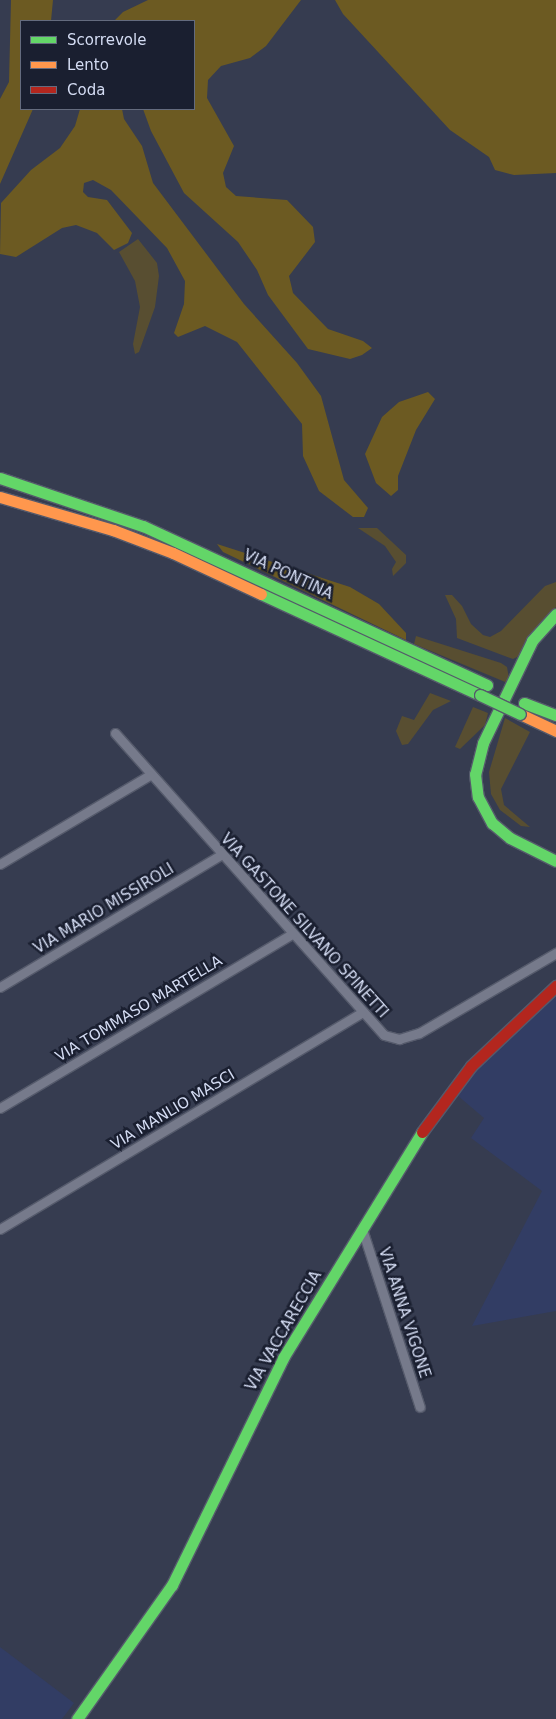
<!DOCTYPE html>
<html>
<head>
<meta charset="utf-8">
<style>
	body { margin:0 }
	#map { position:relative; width:556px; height:1719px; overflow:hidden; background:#363c50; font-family:"DejaVu Sans",sans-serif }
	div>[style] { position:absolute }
	.built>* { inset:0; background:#323d64 }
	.green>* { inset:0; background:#584e31 }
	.forest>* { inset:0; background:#6c5a22 }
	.roads { filter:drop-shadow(1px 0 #555a6b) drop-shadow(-1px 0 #555a6b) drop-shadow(0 1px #555a6b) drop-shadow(0 -1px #555a6b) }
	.street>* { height:9px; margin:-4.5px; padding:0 4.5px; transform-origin:4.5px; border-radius:4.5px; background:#767a8b }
	.fast>* { height:11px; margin:-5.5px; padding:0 5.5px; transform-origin:5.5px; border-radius:5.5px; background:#63d668 }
	.slow>* { height:11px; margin:-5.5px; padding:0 5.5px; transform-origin:5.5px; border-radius:5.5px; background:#ff974d }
	.jam>* { height:11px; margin:-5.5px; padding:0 5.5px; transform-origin:5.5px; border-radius:5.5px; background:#b3261e }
	.bridges { filter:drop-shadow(1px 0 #555a6b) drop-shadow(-1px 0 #555a6b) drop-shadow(0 1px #555a6b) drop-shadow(0 -1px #555a6b) }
	.fast-bridge>* { height:11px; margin:-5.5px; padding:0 5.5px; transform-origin:5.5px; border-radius:5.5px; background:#63d668 }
	span { translate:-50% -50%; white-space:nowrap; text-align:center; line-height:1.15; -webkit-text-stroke:5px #1a1f30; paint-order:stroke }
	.street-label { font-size:15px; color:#d4dcf3 }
	.legend { position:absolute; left:20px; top:20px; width:175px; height:90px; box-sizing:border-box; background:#1a1f30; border:1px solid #646b7e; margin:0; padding:6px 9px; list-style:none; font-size:15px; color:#d4dcf3 }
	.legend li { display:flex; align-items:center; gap:10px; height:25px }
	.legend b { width:25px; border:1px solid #646b7e }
</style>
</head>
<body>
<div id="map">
	<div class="built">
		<div style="clip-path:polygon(556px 995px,556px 1311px,472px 1326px,542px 1191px,471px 1138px,484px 1118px,457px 1095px,475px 1071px)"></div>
		<div style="clip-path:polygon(0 1647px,74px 1703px,62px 1719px,0 1719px)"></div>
	</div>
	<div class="green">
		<div style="clip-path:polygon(138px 239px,157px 263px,159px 276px,155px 307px,139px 352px,135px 354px,133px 344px,140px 307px,135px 281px,119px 252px)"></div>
		<div style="clip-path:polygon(358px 528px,377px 528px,406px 555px,406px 563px,393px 576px,392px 569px,396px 562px,385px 546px)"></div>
		<div style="clip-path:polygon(556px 582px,556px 607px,519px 656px,513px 659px,457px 638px,456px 619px,445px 595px,452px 595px,462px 606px,471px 624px,483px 635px,490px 637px,501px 631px,545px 586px)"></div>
		<div style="clip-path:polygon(416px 636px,501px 663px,507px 667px,510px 684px,414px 644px)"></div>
		<div style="clip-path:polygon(430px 693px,451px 701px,433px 710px,408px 744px,402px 745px,396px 731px,402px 716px,414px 720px)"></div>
		<div style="clip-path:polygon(473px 707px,488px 713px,485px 725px,460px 749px,455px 747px)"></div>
		<div style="clip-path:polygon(505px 718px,530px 732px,501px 789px,504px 805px,530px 827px,521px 826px,500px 810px,491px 794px,489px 772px)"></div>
	</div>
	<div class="forest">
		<div style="clip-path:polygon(11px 0,53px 0,51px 21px,21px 21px,21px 109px,33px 109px,0 184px,0 99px,9px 82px)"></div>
		<div style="clip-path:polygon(148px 0,301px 0,266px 46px,250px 58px,221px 66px,208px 80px,207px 98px,234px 146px,223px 173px,226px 187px,236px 196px,287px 200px,313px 227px,315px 242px,289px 276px,293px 293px,328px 329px,363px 341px,372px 348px,362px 355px,350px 359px,308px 349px,268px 295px,257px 270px,238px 242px,184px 193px,151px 131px,143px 109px,194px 109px,194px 21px,114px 21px,123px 12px)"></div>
		<div style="clip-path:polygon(335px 0,556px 0,556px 173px,514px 175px,495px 170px,489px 157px,450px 130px,343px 14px)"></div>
		<div style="clip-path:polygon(80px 109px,122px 109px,124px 119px,142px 146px,153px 183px,244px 304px,297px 363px,321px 396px,344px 480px,368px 508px,364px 517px,353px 517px,319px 491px,303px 456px,302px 424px,237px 342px,205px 326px,178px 337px,174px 333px,184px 304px,185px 281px,167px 248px,111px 190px,93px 180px,84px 183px,83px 192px,88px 197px,107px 200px,132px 233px,128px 243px,114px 250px,97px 233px,76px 225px,62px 228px,16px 257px,0 254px,1px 203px,31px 170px,60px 148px,75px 126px)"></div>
		<div style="clip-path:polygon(428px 392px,435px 399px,416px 430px,398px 476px,398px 490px,391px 496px,376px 483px,365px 454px,382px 417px,399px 402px)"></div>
		<div style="clip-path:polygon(217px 544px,350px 587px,379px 604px,406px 633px,406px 640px,223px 552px)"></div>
	</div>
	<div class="roads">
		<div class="street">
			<div style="left:115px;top:733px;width:404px;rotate:48.3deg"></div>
			<div style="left:384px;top:1035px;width:16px;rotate:15deg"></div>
			<div style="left:399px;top:1039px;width:21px;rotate:-17deg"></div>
			<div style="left:419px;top:1033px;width:159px;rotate:-30.3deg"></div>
			<div style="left:0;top:864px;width:174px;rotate:-30.7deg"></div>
			<div style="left:0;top:987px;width:259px;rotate:-30.9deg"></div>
			<div style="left:0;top:1108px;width:340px;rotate:-30.8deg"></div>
			<div style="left:0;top:1229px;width:421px;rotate:-30.9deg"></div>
			<div style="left:362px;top:1229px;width:187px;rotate:72deg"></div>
		</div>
		<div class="fast">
			<div style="left:0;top:478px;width:151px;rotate:18.6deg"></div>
			<div style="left:143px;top:526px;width:379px;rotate:24.8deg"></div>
			<div style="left:261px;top:594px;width:241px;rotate:24.8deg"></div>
			<div style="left:556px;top:614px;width:36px;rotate:132deg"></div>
			<div style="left:532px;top:641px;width:113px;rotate:115.7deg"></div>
			<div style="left:483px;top:743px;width:32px;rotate:104deg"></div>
			<div style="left:475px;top:774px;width:23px;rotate:83deg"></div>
			<div style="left:478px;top:797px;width:30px;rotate:62deg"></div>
			<div style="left:492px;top:823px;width:23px;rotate:40deg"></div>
			<div style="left:510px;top:838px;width:51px;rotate:26.6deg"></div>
			<div style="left:524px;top:703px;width:34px;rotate:21deg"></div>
			<div style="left:77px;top:1719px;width:164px;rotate:-54.7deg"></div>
			<div style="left:172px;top:1585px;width:253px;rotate:-63.9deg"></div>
			<div style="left:283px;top:1358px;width:265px;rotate:-58.4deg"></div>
		</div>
		<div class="slow">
			<div style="left:0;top:497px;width:118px;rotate:16.3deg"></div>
			<div style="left:113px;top:530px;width:64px;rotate:21deg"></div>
			<div style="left:173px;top:553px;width:97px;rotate:25deg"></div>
			<div style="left:520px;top:714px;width:40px;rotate:25deg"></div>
		</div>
		<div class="jam">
			<div style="left:422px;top:1132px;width:82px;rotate:-53.4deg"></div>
			<div style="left:471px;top:1066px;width:117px;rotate:-43.3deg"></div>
		</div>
	</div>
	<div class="bridges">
		<div class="fast-bridge">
			<div style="left:480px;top:695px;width:44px;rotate:25.4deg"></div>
		</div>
	</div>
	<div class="street-label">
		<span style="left:288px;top:575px;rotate:25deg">VIA PONTINA</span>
		<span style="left:104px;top:909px;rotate:-31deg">VIA MARIO MISSIROLI</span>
		<span style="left:304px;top:926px;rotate:48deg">VIA GASTONE SILVANO SPINETTI</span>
		<span style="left:139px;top:1009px;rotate:-31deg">VIA TOMMASO MARTELLA</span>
		<span style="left:173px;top:1110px;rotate:-31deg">VIA MANLIO MASCI</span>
		<span style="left:404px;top:1313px;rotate:72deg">VIA ANNA VIGONE</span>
		<span style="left:284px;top:1331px;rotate:-60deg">VIA VACCARECCIA</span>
	</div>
	<ul class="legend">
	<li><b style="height:6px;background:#63d668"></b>Scorrevole</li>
	<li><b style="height:6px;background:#ff974d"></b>Lento</li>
	<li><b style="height:6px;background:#b3261e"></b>Coda</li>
	</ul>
</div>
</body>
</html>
